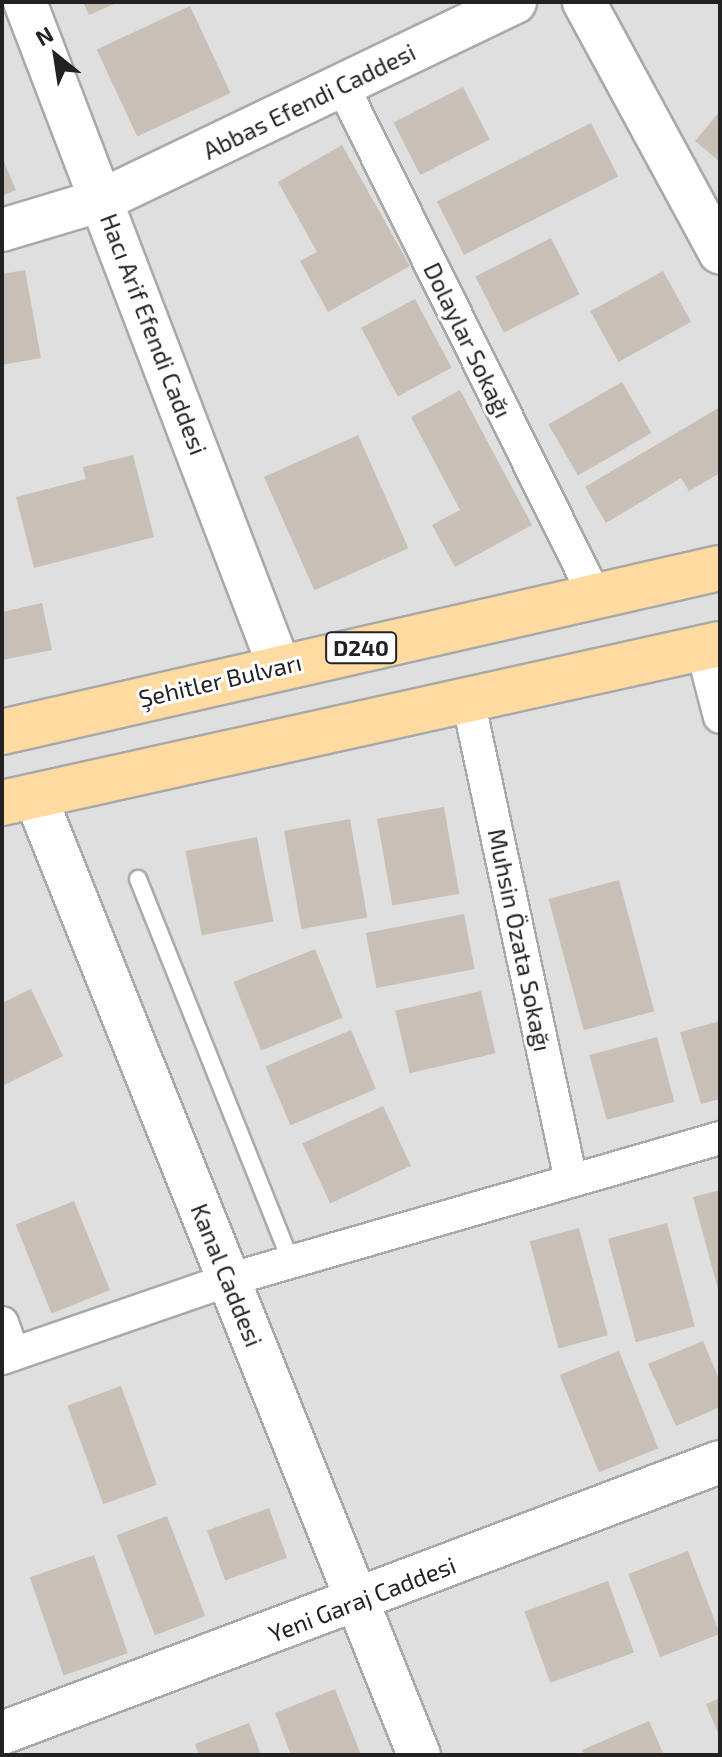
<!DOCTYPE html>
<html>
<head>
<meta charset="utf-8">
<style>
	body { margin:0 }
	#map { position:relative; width:722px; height:1757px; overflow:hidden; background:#f2efe8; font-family:"Exo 2",sans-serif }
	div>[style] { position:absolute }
	.residential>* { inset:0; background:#e0dfdf; transform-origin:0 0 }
	.building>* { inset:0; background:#c8bfb7; transform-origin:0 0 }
	.roads { filter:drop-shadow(2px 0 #a9a9a9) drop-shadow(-2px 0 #a9a9a9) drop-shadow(0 2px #a9a9a9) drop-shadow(0 -2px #a9a9a9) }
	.service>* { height:16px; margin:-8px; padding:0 8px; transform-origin:8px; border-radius:8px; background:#fff }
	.minor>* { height:32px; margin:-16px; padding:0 16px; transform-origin:16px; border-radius:16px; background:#fff }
	.tertiary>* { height:42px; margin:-21px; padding:0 21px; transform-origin:21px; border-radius:21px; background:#fff }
	.primary>* { height:44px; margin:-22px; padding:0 22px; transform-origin:22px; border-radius:22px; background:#ffdba1 }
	span { translate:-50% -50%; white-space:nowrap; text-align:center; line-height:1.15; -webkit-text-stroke:6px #fff; paint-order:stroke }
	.shield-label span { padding:2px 6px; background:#fff; border:2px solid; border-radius:6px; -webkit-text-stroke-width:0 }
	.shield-label { font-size:22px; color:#222; font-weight:700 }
	.street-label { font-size:24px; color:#222 }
	.frame { position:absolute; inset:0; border:4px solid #222; pointer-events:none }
	.north { position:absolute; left:16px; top:16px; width:80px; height:80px; -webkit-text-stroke:6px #fff; paint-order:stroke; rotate:330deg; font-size:22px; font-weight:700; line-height:32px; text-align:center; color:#222 }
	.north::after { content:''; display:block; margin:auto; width:28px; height:36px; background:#222; clip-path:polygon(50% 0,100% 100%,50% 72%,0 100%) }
</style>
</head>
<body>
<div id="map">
	<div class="residential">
		<div style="left:2px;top:2px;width:718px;height:1753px"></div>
	</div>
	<div class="building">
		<div style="clip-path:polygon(83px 2px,119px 2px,89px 15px)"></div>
		<div style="left:190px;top:6px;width:96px;height:103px;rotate:65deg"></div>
		<div style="left:463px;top:87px;width:59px;height:78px;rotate:63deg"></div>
		<div style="clip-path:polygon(720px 111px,720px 162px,695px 141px)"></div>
		<div style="left:591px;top:123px;width:60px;height:173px;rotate:63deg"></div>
		<div style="clip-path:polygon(342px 145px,410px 266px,328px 312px,300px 261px,317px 252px,278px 182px)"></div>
		<div style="clip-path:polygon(2px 157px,16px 190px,2px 196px)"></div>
		<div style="left:551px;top:238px;width:63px;height:85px;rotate:63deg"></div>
		<div style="clip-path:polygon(25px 270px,41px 358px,2px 365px,2px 274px)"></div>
		<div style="left:663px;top:271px;width:58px;height:83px;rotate:61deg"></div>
		<div style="left:415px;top:299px;width:78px;height:61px;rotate:62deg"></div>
		<div style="left:622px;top:382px;width:59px;height:85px;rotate:60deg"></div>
		<div style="clip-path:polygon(460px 390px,532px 525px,455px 567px,432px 525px,460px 510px,411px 417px)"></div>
		<div style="clip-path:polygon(720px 407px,720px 473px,689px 491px,681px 478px,606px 523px,585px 487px)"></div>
		<div style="left:358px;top:435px;width:124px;height:103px;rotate:66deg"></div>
		<div style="clip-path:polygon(133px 455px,154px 537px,34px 568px,16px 497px,86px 479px,83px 467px)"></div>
		<div style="clip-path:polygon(42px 603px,52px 650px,2px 660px,2px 612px)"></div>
		<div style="left:444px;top:807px;width:88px;height:68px;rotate:80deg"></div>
		<div style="left:350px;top:819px;width:100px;height:67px;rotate:80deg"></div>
		<div style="left:257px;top:837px;width:86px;height:73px;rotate:79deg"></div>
		<div style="left:619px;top:880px;width:136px;height:73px;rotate:75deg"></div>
		<div style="left:464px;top:914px;width:56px;height:100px;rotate:79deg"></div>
		<div style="left:315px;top:949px;width:74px;height:88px;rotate:68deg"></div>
		<div style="clip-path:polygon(31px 989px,63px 1056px,2px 1086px,2px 1003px)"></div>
		<div style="left:481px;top:991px;width:64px;height:88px;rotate:77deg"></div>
		<div style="clip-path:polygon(720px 1021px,720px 1099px,701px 1104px,680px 1032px)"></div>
		<div style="left:351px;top:1030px;width:64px;height:93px;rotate:67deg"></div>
		<div style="left:657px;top:1037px;width:67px;height:70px;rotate:75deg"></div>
		<div style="left:383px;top:1106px;width:66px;height:89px;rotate:65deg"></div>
		<div style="clip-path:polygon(720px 1190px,720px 1293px,719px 1293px,693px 1197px)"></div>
		<div style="left:74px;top:1201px;width:96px;height:63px;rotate:68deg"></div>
		<div style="left:667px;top:1223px;width:107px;height:61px;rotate:75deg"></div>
		<div style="left:579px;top:1228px;width:111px;height:51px;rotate:75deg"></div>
		<div style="clip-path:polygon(703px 1341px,720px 1381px,720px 1407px,676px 1426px,648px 1364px)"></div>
		<div style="left:619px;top:1351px;width:105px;height:64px;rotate:68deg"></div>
		<div style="left:121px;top:1386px;width:105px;height:57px;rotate:70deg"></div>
		<div style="left:269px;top:1508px;width:53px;height:66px;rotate:70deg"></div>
		<div style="left:167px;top:1516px;width:107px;height:54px;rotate:69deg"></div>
		<div style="left:688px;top:1551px;width:89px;height:64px;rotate:69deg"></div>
		<div style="left:94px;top:1555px;width:104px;height:68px;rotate:71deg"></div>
		<div style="left:608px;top:1581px;width:76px;height:89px;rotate:70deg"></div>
		<div style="clip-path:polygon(335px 1689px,361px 1755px,291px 1755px,275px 1713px)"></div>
		<div style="clip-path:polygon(720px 1698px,720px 1738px,706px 1704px)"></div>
		<div style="clip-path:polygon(649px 1721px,664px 1755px,584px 1755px,582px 1750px)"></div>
		<div style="clip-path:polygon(249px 1723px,261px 1755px,199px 1755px,195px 1744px)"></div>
	</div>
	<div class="roads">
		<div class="service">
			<div style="left:138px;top:879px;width:412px;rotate:68.2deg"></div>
		</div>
		<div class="minor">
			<div style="left:342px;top:85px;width:570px;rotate:63.66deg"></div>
			<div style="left:702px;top:648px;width:71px;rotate:75.4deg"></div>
			<div style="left:468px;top:700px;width:492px;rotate:77.9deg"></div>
			<div style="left:2px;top:1323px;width:33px;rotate:70deg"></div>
			<div style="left:2px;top:1358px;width:239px;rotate:-19deg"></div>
			<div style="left:228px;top:1280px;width:512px;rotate:-16.1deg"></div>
		</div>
		<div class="tertiary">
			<div style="left:25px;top:2px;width:711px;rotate:69.07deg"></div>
			<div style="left:584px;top:2px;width:285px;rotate:61.5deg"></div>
			<div style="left:2px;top:230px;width:104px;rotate:-16.7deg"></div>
			<div style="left:102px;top:200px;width:458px;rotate:-25.6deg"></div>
			<div style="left:35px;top:796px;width:1033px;rotate:68.18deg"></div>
			<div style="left:2px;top:1733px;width:767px;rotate:-20.68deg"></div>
		</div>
		<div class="primary">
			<div style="left:2px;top:732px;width:736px;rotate:-12.87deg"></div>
			<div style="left:2px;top:803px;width:735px;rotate:-12.49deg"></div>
		</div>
	</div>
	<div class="shield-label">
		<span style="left:361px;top:648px">D240</span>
	</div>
	<div class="street-label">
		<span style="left:309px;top:101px;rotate:-26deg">Abbas Efendi Caddesi</span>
		<span style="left:154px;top:334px;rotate:69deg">Hacı Arif Efendi Caddesi</span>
		<span style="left:468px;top:340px;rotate:64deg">Dolaylar Sokağı</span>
		<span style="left:220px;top:680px;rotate:-13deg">Şehitler Bulvarı</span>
		<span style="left:520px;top:940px;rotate:78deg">Muhsin Özata Sokağı</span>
		<span style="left:227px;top:1275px;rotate:68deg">Kanal Caddesi</span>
		<span style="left:362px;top:1599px;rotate:-21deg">Yeni Garaj Caddesi</span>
	</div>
	<div class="frame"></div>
	<div class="north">N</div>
</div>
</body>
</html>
